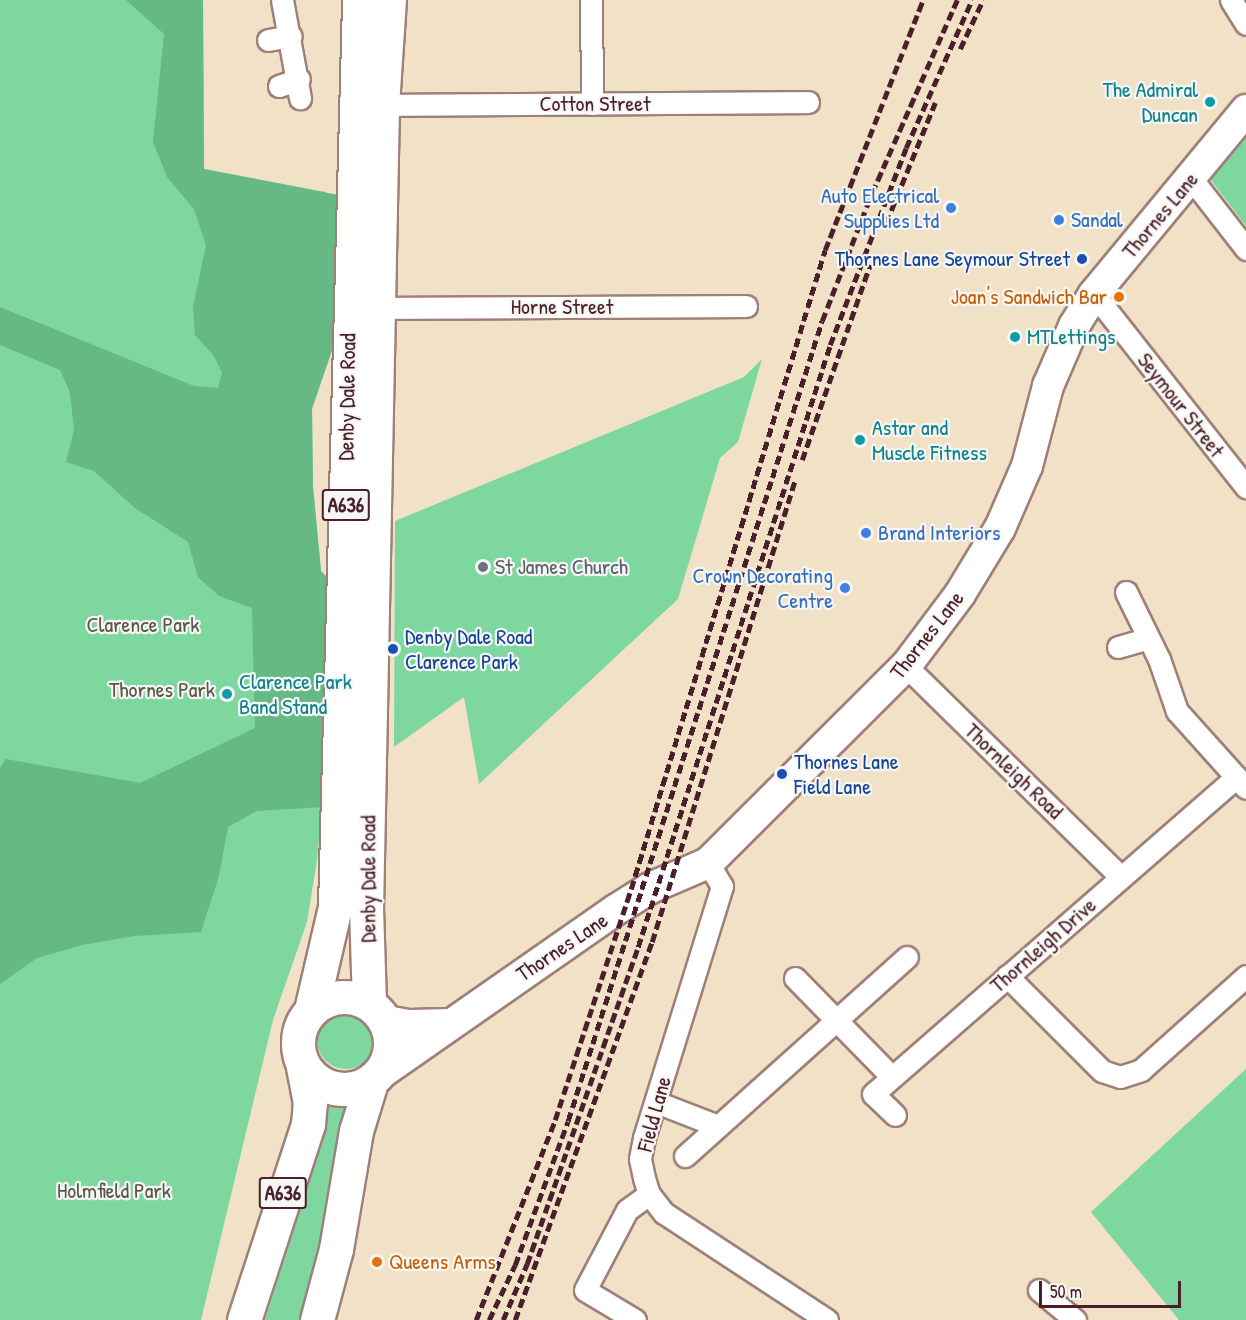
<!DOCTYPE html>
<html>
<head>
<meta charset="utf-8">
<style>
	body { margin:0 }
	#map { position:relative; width:1246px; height:1320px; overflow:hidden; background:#f1e1c6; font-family:"Patrick Hand",sans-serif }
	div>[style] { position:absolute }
	.green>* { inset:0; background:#7dd79e }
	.round { border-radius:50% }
	.forest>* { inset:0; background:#66b885 }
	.roads { filter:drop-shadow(2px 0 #9e8078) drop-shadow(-2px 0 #9e8078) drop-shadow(0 2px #9e8078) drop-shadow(0 -2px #9e8078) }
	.street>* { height:21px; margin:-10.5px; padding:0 10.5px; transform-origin:10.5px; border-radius:10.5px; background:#fff }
	.secondary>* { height:30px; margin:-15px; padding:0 15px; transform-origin:15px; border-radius:15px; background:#fff }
	.primary>* { height:33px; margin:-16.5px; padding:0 16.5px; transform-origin:16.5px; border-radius:16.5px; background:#fff }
	.primary>.ring { margin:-16.5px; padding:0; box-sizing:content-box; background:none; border:33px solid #fff; border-radius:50% }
	.rail>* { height:4.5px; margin-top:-2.25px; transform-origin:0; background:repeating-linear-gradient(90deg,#4a1f2b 0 9px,transparent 0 13.5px) }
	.dots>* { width:16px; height:16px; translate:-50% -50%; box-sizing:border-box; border:3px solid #f6f6f2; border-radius:50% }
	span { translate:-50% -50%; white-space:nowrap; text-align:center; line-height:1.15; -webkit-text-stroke:4.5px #f6f6f2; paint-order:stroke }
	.shield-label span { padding:2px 4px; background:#f6f6f2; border:2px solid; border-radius:4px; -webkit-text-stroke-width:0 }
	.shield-label { font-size:21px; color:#4a1f2b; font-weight:700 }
	.culture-label { font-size:22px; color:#0d838f }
	.right { translate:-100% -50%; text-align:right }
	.left { translate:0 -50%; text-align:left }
	.street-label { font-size:22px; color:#4a1f2b }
	.shop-label { font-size:22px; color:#366cbe }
	.transit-label { font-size:22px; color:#164399 }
	.food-label { font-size:22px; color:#c56008 }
	.worship-label { font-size:22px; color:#5b616d }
	.park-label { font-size:22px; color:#59564e }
	.scale { position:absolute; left:1039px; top:1281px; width:142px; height:27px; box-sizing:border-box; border:3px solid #4a1f2b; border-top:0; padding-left:8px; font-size:18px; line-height:21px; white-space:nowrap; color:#4a1f2b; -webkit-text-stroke:4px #f6f6f2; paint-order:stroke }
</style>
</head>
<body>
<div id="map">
	<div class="green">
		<div style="clip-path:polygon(0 0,203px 0,204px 169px,326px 192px,312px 409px,313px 487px,321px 571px,322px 807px,317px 860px,307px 922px,273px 1020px,201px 1320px,0 1320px)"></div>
		<div style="clip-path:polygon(1246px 131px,1246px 226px,1211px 180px)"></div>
		<div style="clip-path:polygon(762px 359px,738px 442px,720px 458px,678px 599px,479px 784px,464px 697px,394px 747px,395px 521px,744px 377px)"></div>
		<div class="round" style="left:317px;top:1011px;width:58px;height:58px"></div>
		<div style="clip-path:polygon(1246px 1069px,1246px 1320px,1179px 1320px,1091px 1212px)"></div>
		<div style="clip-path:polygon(329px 1100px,351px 1103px,306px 1320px,265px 1320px,323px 1139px)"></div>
	</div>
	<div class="forest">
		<div style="clip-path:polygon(126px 0,203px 0,204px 169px,354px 198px,338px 333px,312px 409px,313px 487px,321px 571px,346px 596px,339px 806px,257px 811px,228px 827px,219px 876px,201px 932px,134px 936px,82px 945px,37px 958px,0 984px,0 768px,6px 759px,140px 783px,255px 728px,252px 608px,219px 596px,198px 577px,188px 542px,135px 508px,94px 471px,66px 462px,74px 430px,70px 393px,60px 370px,0 345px,0 307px,194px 386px,218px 388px,222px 373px,214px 356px,195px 335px,193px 307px,206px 245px,194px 209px,167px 177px,153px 142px,164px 34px)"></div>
	</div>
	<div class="roads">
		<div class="street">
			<div style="left:282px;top:0;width:100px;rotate:79.6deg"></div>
			<div style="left:591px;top:0;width:104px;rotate:89.4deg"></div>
			<div style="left:1231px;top:0;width:28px;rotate:58deg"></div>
			<div style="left:268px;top:40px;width:23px;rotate:-10deg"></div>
			<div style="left:279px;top:86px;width:21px;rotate:-19deg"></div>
			<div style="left:382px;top:105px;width:426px;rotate:-0.4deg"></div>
			<div style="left:1191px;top:178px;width:90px;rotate:52.2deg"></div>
			<div style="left:1094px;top:294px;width:246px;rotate:51.8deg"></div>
			<div style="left:379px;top:308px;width:367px;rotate:-0.3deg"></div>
			<div style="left:1126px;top:592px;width:75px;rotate:63.8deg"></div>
			<div style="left:1159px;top:659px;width:55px;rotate:70.9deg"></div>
			<div style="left:1177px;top:711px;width:103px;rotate:48.1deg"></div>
			<div style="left:1118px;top:647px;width:29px;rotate:-16deg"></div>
			<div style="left:906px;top:666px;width:301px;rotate:44.5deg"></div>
			<div style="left:708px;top:863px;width:27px;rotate:59deg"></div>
			<div style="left:722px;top:886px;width:264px;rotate:107.2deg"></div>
			<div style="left:644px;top:1138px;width:21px;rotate:101deg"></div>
			<div style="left:640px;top:1159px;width:19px;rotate:78deg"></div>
			<div style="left:644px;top:1178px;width:17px;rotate:73deg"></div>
			<div style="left:649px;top:1194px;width:24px;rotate:52deg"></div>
			<div style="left:664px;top:1213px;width:195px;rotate:33.3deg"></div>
			<div style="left:1007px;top:976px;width:134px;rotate:45deg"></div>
			<div style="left:1102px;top:1071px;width:19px;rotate:18deg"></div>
			<div style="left:1120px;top:1077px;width:22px;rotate:-18deg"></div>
			<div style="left:1141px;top:1070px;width:141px;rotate:-41.8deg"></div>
			<div style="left:795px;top:978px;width:127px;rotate:45.6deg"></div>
			<div style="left:656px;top:1102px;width:66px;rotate:21.2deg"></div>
			<div style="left:895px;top:1115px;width:30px;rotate:-136deg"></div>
			<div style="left:873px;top:1094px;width:482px;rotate:-41.1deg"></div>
			<div style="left:685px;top:1156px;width:298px;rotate:-41.9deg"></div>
			<div style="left:1039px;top:1290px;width:47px;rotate:39.8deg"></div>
			<div style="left:635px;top:1320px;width:58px;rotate:-149deg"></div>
			<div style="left:585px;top:1290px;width:90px;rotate:-62.3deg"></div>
			<div style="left:627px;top:1210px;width:27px;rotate:-36deg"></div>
		</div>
		<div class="secondary">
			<div style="left:386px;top:1021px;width:23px;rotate:10deg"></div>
			<div style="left:409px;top:1025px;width:41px;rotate:-1.4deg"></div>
			<div style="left:383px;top:1072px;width:285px;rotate:-34.9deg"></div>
			<div style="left:617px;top:909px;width:39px;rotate:-32deg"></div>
			<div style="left:650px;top:888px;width:63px;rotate:-23.3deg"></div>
			<div style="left:708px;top:863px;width:279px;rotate:-44.9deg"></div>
			<div style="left:906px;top:666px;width:90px;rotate:-53.1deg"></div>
			<div style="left:960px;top:594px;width:77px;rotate:-58.8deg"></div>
			<div style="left:1000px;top:528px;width:68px;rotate:-66.5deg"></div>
			<div style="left:1027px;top:466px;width:83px;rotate:-75.3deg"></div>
			<div style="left:1048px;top:386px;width:65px;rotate:-66.6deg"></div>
			<div style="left:1074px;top:326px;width:38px;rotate:-58deg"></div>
			<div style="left:1094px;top:294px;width:239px;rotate:-50.4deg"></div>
		</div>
		<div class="primary">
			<div class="ring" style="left:298px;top:997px;width:59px;height:59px"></div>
			<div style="left:369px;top:1003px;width:93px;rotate:-91.8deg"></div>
			<div style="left:366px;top:910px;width:805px;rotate:-88.86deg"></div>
			<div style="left:382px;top:105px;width:105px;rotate:-86.2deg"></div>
			<div style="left:312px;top:1006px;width:102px;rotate:-76.9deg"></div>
			<div style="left:335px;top:907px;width:907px;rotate:-88.48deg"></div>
			<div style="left:244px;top:1320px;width:206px;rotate:-71.9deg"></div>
			<div style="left:308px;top:1124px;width:21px;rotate:-85deg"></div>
			<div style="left:310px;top:1103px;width:38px;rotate:-101deg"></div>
			<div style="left:317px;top:1320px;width:73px;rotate:-75deg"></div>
			<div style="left:336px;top:1249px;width:120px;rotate:-80.4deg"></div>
			<div style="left:356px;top:1131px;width:51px;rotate:-73deg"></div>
		</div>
	</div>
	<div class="rail">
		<div style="left:960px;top:49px;width:54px;rotate:-64.9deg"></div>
		<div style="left:886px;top:223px;width:130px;rotate:-67.8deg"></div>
		<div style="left:802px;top:460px;width:207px;rotate:-70.8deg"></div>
		<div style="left:476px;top:1320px;width:215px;rotate:-68.4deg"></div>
		<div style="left:555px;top:1120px;width:257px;rotate:-71.8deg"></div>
		<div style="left:635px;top:876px;width:654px;rotate:-73.12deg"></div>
		<div style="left:825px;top:250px;width:269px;rotate:-68.6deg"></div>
		<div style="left:489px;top:1320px;width:61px;rotate:-64.7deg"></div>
		<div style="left:515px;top:1265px;width:153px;rotate:-69.8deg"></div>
		<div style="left:568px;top:1121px;width:839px;rotate:-72.39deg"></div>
		<div style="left:822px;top:321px;width:137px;rotate:-68.7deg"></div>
		<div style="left:872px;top:193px;width:211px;rotate:-66.2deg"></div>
		<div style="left:503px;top:1320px;width:61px;rotate:-66.8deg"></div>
		<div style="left:527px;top:1264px;width:336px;rotate:-70.7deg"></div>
		<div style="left:638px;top:947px;width:632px;rotate:-72.31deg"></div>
		<div style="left:830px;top:345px;width:211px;rotate:-68.9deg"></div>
		<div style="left:906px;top:148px;width:162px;rotate:-66deg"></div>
		<div style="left:515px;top:1320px;width:402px;rotate:-70.1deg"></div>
		<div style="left:652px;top:942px;width:484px;rotate:-72.8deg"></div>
	</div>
	<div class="dots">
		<div style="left:1210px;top:102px;background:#0f9aa8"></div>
		<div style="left:951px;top:208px;background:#3f7fe0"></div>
		<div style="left:1059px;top:220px;background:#3f7fe0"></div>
		<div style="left:1082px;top:259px;background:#1a4fb4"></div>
		<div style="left:1119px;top:297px;background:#e8710a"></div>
		<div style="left:1015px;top:337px;background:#0f9aa8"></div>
		<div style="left:860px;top:440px;background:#0f9aa8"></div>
		<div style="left:866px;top:533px;background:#3f7fe0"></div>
		<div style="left:483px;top:567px;background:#6b7280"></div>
		<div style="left:845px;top:588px;background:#3f7fe0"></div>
		<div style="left:393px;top:649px;background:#1a4fb4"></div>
		<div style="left:227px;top:694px;background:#0f9aa8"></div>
		<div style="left:782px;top:774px;background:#1a4fb4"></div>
		<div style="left:377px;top:1262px;background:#e8710a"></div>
	</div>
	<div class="shield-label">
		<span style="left:346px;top:505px">A636</span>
		<span style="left:283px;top:1193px">A636</span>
	</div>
	<div class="culture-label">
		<span class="right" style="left:1198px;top:102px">The Admiral<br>Duncan</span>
		<span class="left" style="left:1027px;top:337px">MTLettings</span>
		<span class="left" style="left:872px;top:440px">Astar and<br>Muscle Fitness</span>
		<span class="left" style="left:239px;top:694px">Clarence Park<br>Band Stand</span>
	</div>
	<div class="street-label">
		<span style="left:595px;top:104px">Cotton Street</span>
		<span style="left:1160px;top:215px;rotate:-50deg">Thornes Lane</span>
		<span style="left:562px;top:307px">Horne Street</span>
		<span style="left:347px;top:397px;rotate:-89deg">Denby Dale Road</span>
		<span style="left:1181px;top:405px;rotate:52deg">Seymour Street</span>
		<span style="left:927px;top:635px;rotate:-52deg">Thornes Lane</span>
		<span style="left:1014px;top:771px;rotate:44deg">Thornleigh Road</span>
		<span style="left:368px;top:879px;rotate:-90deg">Denby Dale Road</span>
		<span style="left:1043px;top:945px;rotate:-41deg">Thornleigh Drive</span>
		<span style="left:562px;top:947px;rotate:-34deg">Thornes Lane</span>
		<span style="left:654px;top:1114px;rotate:-75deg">Field Lane</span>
	</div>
	<div class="shop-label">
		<span class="right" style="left:939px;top:208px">Auto Electrical<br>Supplies Ltd</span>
		<span class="left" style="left:1071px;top:220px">Sandal</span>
		<span class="left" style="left:878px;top:533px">Brand Interiors</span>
		<span class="right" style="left:833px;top:588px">Crown Decorating<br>Centre</span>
	</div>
	<div class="transit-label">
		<span class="right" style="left:1070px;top:259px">Thornes Lane Seymour Street</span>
		<span class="left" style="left:405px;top:649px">Denby Dale Road<br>Clarence Park</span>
		<span class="left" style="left:794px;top:774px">Thornes Lane<br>Field Lane</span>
	</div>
	<div class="food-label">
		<span class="right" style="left:1107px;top:297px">Joan's Sandwich Bar</span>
		<span class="left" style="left:389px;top:1262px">Queens Arms</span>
	</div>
	<div class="worship-label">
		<span class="left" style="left:495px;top:567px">St James Church</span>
	</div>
	<div class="park-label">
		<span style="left:143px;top:625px">Clarence Park</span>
		<span style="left:162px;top:690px">Thornes Park</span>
		<span style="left:114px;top:1191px">Holmfield Park</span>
	</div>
	<div class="scale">50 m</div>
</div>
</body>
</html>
